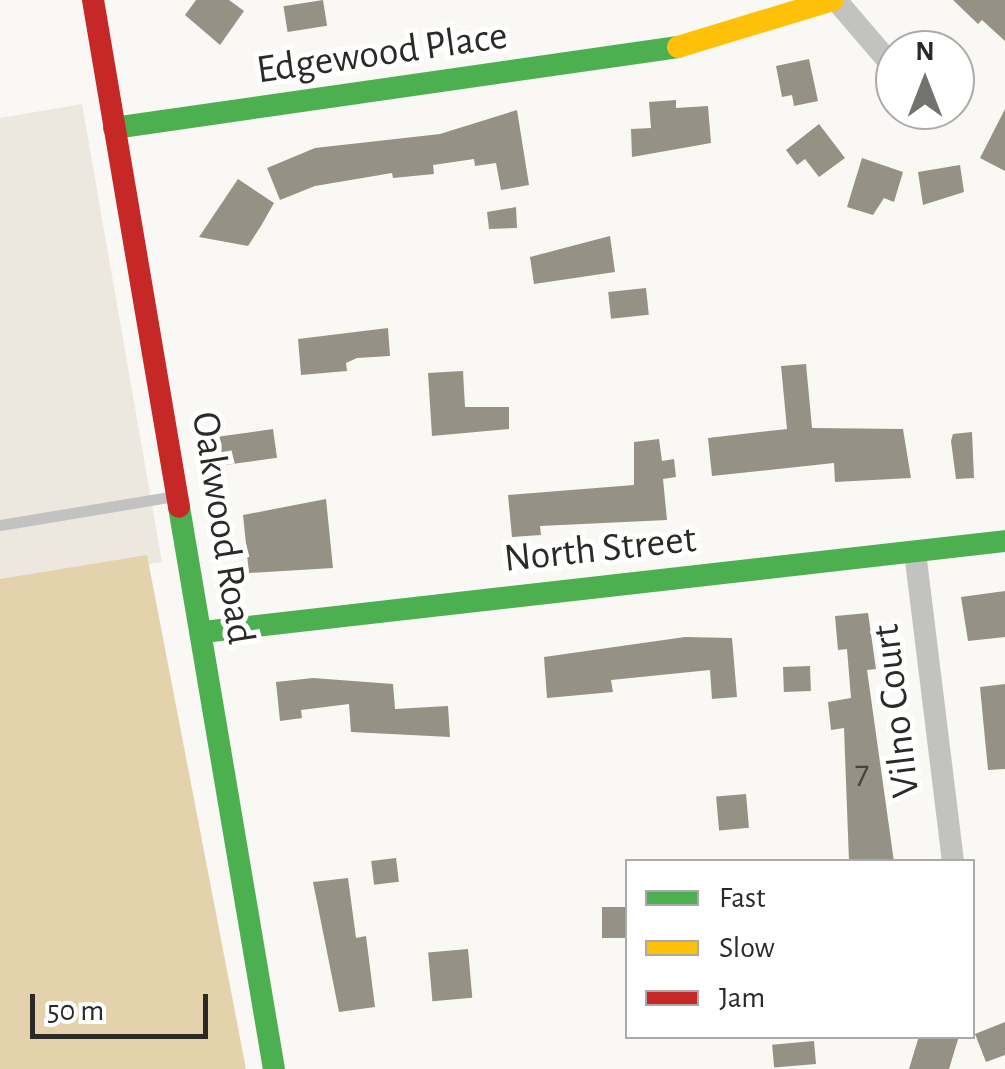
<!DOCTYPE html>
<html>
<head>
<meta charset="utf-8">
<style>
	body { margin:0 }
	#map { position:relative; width:1005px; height:1069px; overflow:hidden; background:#faf8f4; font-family:"Alegreya Sans",sans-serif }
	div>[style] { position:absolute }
	.built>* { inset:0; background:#ede8df }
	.forest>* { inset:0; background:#e3d2ac }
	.building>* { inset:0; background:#959184; transform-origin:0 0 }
	.lane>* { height:11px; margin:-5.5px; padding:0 5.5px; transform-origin:5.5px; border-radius:5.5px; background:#c2c2c0 }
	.street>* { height:22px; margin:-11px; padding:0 11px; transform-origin:11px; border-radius:11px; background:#c2c2c0 }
	.fast>* { height:22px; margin:-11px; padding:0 11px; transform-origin:11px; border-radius:11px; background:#4caf50 }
	.slow>* { height:22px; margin:-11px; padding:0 11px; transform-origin:11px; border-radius:11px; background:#ffc107 }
	.jam>* { height:22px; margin:-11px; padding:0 11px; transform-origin:11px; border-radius:11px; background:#c62828 }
	span { translate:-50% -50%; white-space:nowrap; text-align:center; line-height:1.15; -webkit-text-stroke:10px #fff; paint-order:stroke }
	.number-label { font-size:35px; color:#46443e }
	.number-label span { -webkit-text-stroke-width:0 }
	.street-label { font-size:40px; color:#2c2a27 }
	.legend { position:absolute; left:625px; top:859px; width:350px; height:180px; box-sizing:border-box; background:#fff; border:2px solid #abaaa9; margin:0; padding:12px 18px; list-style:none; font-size:30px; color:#2c2a27 }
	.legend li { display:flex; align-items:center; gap:20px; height:50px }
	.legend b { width:50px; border:2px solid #abaaa9 }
	.north { position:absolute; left:875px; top:30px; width:100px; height:100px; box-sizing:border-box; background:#fff; border:2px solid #abaaa9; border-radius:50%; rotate:0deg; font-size:28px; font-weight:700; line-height:40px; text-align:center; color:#2c2a27 }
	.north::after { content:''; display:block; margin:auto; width:35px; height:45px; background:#74726f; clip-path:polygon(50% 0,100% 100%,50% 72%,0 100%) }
	.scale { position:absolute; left:30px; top:994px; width:178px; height:45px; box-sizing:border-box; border:5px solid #2c2a27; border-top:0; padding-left:12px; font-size:30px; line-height:35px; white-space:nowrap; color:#2c2a27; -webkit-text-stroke:8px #fff; paint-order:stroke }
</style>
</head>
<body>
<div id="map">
	<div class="built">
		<div style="clip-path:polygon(82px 104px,162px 562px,0 586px,0 118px)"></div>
	</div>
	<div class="forest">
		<div style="clip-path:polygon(147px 555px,246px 1069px,0 1069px,0 579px)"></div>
	</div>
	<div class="building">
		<div style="clip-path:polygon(196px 0,229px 0,244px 11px,220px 45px,185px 15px)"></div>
		<div style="left:323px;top:0;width:26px;height:40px;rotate:81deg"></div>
		<div style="clip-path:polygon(953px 0,1005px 0,1005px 41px,982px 20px,978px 24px)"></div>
		<div style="clip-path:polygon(809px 59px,818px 101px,794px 106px,792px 95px,782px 97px,776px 66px)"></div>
		<div style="clip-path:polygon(676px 100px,676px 108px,708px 106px,711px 143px,632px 157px,631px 129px,651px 128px,649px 102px)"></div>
		<div style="clip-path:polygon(1005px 109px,1005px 171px,980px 158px)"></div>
		<div style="clip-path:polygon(517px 110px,529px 185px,501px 190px,496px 163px,475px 166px,474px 159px,433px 165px,434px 174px,393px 178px,392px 173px,315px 186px,280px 200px,267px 168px,315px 148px,440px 134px)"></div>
		<div style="clip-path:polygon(819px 124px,845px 158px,819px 177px,805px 159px,797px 165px,786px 150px)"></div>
		<div style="clip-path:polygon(862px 158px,903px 172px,894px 202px,884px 198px,873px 215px,847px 207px)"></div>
		<div style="clip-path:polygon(960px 165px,964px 192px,923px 205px,918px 172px)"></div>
		<div style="clip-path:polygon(238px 179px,274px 203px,261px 226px,248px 246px,199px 237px)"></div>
		<div style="clip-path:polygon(516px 207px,517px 228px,489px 229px,487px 212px)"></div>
		<div style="clip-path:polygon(610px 236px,615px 272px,534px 284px,530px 257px)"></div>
		<div style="left:646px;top:288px;width:27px;height:38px;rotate:84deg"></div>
		<div style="clip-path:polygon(388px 328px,390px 356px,357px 358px,346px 363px,347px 371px,301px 375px,298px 339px)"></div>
		<div style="clip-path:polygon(806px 364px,812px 428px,903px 429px,911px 478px,835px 482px,834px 463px,712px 476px,708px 438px,787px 429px,781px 366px)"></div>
		<div style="clip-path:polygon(463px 371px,465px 407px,509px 407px,509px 429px,432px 436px,428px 373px)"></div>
		<div style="left:273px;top:429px;width:29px;height:54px;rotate:82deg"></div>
		<div style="clip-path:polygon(972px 432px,974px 478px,956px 479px,951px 441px,953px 434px)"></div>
		<div style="clip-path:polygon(659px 439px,662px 461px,674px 459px,676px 477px,663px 479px,667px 520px,540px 526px,541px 535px,512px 537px,508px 495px,634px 485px,634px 442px)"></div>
		<div style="clip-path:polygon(326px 499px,333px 568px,249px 573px,243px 515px)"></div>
		<div style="clip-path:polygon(1005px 591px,1005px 637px,968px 641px,961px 597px)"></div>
		<div style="clip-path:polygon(868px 613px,876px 669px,867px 670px,894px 862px,849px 862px,844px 728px,831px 730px,828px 702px,851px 698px,847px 649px,838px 650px,835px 616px)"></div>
		<div style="clip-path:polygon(685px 637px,732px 638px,737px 697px,712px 699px,710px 670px,611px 680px,613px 692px,547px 698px,544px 657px)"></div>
		<div style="left:810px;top:666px;width:25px;height:27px;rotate:88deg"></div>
		<div style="clip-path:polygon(313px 678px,393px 684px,395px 709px,448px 706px,450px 737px,351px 732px,349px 704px,301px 710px,302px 718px,280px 721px,276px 682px)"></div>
		<div style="clip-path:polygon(1005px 684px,1005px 769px,988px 770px,980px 687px)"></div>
		<div style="left:746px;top:794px;width:34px;height:30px;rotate:85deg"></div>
		<div style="left:396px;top:858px;width:24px;height:25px;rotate:83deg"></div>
		<div style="clip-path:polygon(348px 878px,356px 938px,366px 936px,375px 1007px,339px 1012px,313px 882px)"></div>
		<div style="left:628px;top:907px;width:31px;height:26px;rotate:90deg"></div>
		<div style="left:468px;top:949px;width:49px;height:40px;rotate:85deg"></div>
		<div style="clip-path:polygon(1005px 1022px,1005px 1055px,986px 1062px,975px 1034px)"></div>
		<div style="clip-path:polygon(919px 1036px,959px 1036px,949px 1069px,909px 1069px)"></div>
		<div style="left:814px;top:1041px;width:23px;height:42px;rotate:85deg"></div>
	</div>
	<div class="lane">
		<div style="left:0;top:525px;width:178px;rotate:-9.4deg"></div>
	</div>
	<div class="street">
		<div style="left:836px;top:0;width:91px;rotate:49.5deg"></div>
		<div style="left:915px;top:552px;width:312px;rotate:83deg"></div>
	</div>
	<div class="fast">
		<div style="left:114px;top:128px;width:570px;rotate:-8.17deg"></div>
		<div style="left:179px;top:507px;width:570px;rotate:80.41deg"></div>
		<div style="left:203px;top:632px;width:807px;rotate:-6.47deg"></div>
	</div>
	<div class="slow">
		<div style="left:678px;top:47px;width:162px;rotate:-16.9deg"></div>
	</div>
	<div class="jam">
		<div style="left:93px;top:0;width:514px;rotate:80.37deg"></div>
	</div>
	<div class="number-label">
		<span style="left:862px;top:773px">7</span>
	</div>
	<div class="street-label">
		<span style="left:382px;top:53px;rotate:-8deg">Edgewood Place</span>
		<span style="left:223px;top:528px;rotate:81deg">Oakwood Road</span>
		<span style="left:600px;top:549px;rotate:-6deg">North Street</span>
		<span style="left:896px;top:711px;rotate:-97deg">Vilno Court</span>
	</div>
	<ul class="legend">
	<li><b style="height:12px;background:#4caf50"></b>Fast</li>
	<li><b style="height:12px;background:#ffc107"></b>Slow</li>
	<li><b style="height:12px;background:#c62828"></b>Jam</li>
	</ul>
	<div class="north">N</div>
	<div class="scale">50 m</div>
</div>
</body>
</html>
